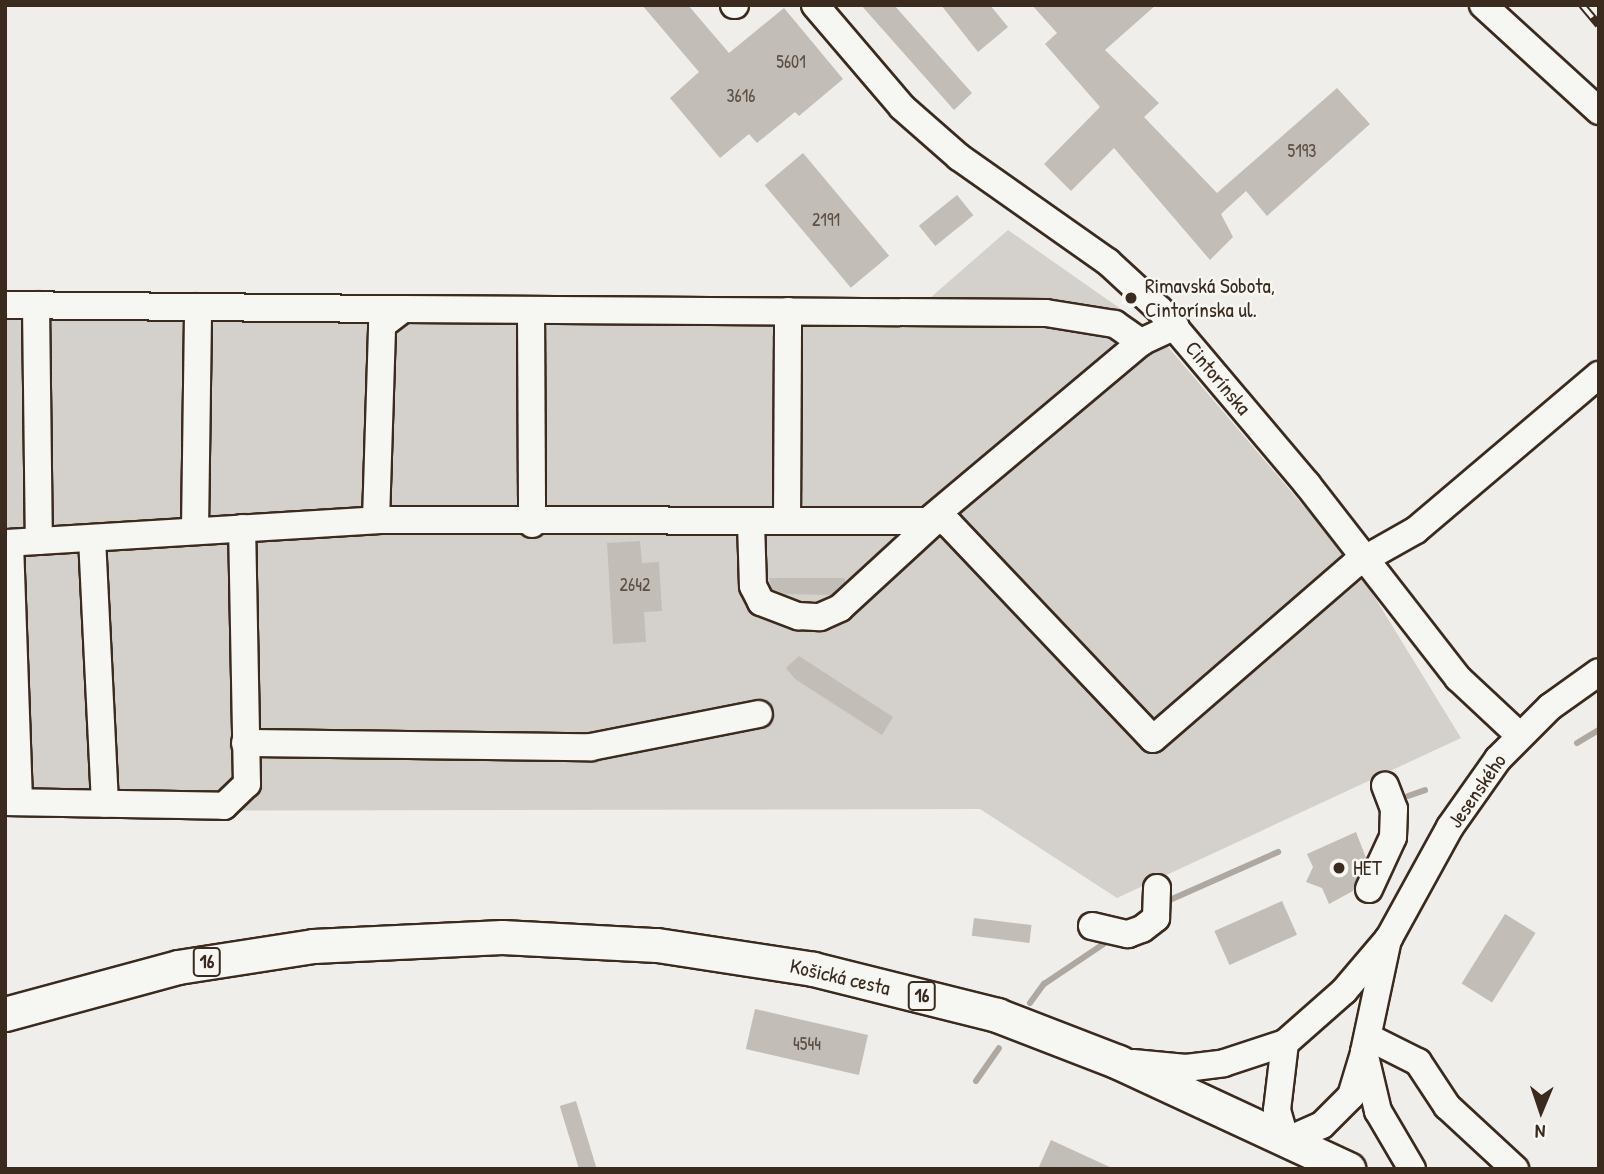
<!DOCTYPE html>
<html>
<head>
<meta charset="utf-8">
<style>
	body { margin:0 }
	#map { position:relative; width:1604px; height:1174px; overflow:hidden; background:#efeeea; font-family:"Patrick Hand",sans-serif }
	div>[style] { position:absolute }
	.green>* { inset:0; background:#d4d1cc }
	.stream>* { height:6px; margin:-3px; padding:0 3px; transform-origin:3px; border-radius:3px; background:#afa8a1 }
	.building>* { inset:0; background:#c2bdb7; transform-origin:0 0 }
	.roads { filter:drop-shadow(2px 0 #3b2a1e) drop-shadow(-2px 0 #3b2a1e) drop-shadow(0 2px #3b2a1e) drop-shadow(0 -2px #3b2a1e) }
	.minor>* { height:26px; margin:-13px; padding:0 13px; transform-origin:13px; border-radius:13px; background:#f6f6f2 }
	.major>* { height:33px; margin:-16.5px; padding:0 16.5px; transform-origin:16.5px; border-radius:16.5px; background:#f6f6f2 }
	.rail>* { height:8px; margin-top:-4px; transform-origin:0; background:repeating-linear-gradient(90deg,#f6f6f2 0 16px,#3b2a1e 0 32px); box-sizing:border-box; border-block:2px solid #3b2a1e }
	.dots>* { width:19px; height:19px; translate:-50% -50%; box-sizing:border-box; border:4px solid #f6f6f2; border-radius:50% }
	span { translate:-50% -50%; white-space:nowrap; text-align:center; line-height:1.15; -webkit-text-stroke:5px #f6f6f2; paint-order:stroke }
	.number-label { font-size:18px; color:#5d4f44 }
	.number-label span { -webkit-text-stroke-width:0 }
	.shield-label span { padding:2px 5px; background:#f6f6f2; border:2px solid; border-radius:5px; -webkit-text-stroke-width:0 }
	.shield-label { font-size:19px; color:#3b2a1e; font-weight:700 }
	.poi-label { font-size:21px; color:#3b2a1e }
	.left { translate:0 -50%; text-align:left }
	.street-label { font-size:21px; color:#3b2a1e }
	.frame { position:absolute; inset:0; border:7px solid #3b2a1e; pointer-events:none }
	.north { position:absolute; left:1506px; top:1076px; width:70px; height:70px; -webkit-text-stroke:5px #f6f6f2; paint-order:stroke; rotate:182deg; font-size:19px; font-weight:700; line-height:28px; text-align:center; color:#3b2a1e }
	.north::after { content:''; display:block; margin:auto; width:24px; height:32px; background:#3b2a1e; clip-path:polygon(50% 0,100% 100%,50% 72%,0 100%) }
</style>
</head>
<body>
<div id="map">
	<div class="green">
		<div style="clip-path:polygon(1008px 230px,1158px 335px,1358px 570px,1461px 738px,1117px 898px,980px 809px,5px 811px,5px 295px,930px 298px)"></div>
	</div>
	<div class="stream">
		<div style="left:1577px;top:743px;width:26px;rotate:-31deg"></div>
		<div style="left:1408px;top:796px;width:18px;rotate:-19deg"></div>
		<div style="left:1163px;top:903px;width:126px;rotate:-23.9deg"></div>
		<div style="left:1030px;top:1003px;width:24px;rotate:-54deg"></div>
		<div style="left:1044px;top:984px;width:73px;rotate:-33.9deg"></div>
		<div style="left:976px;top:1081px;width:40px;rotate:-55.1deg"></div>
	</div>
	<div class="building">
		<div style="clip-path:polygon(642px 5px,688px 5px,729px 53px,784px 8px,843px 79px,799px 116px,795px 112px,757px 143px,749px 134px,720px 158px,670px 98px,699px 72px)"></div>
		<div style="clip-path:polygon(861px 5px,894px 5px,972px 93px,954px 110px)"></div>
		<div style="clip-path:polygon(941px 5px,990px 5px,1008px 27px,978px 52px)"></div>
		<div style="clip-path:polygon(1032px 5px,1156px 5px,1105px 50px,1159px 103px,1144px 117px,1217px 193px,1337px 88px,1370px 124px,1267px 216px,1246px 191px,1221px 214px,1233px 237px,1210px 260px,1114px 148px,1071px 191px,1044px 164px,1100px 107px,1045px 44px,1057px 33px)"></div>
		<div style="left:803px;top:153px;width:134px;height:50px;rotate:50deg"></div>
		<div style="left:957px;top:195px;width:26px;height:49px;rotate:51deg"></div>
		<div style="clip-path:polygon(640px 541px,642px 563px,659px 562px,662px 611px,644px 612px,646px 642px,613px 644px,607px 543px)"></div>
		<div style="clip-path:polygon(769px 578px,845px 578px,845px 582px,831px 595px,786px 594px,772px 589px)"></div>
		<div style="clip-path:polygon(799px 656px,893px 717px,882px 735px,795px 679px,786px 668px)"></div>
		<div style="clip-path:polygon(1356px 832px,1366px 858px,1353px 891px,1329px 904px,1322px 888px,1306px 882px,1313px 867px,1307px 854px)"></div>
		<div style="left:1282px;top:901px;width:37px;height:74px;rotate:66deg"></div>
		<div style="left:1505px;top:914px;width:36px;height:82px;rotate:32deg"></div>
		<div style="left:974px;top:918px;width:58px;height:18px;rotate:7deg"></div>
		<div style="left:755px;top:1009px;width:116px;height:41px;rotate:13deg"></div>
		<div style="left:576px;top:1101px;width:71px;height:17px;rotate:73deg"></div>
		<div style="clip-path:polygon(1051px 1140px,1114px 1169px,1038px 1169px)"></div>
	</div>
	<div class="roads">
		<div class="minor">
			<div style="left:734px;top:5px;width:1px"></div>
			<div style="left:815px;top:5px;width:134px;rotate:49.5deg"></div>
			<div style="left:902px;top:107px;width:76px;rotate:41.3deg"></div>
			<div style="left:959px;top:157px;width:182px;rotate:35.2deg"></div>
			<div style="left:1108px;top:262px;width:71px;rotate:42.7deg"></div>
			<div style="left:1160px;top:310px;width:228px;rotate:49.8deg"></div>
			<div style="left:1307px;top:484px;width:246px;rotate:52.1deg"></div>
			<div style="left:1458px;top:678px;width:83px;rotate:43.1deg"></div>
			<div style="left:1483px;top:5px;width:157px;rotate:42.4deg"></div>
			<div style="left:5px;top:305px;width:398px;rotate:0.6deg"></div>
			<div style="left:36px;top:305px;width:236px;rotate:89.3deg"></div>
			<div style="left:531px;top:310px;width:214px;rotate:89.7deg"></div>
			<div style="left:376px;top:520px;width:195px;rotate:-88.2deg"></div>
			<div style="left:382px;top:325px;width:26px;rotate:-37deg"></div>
			<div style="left:403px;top:309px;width:643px;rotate:0.36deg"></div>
			<div style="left:1046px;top:313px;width:70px;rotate:9.1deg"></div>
			<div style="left:1115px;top:324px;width:32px;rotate:35deg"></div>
			<div style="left:787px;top:521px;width:210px;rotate:-89.7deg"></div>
			<div style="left:751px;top:523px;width:63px;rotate:88.2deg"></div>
			<div style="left:753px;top:586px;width:18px;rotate:63deg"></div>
			<div style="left:761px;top:602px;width:40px;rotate:21deg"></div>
			<div style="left:798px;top:616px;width:22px;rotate:3deg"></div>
			<div style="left:820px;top:617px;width:22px;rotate:-24deg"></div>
			<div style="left:840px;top:608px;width:133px;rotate:-42.6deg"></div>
			<div style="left:938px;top:518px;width:13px;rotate:29deg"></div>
			<div style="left:949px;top:524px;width:296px;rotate:46.5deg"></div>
			<div style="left:1153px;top:739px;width:266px;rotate:-40.9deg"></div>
			<div style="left:1354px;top:565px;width:71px;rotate:-29.4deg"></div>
			<div style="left:1416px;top:530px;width:240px;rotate:-40.3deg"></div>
			<div style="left:195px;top:530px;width:223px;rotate:-89.2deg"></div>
			<div style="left:92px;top:538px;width:266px;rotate:87.2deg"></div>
			<div style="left:5px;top:543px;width:372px;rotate:-3.5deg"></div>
			<div style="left:376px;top:520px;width:552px;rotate:0.1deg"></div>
			<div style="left:928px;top:521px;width:278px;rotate:-40deg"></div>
			<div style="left:1141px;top:342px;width:38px;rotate:-25deg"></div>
			<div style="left:10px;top:543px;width:259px;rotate:88deg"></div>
			<div style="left:245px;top:743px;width:346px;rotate:0.7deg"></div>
			<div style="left:591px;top:747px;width:171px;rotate:-11.1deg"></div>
			<div style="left:5px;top:802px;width:219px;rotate:1deg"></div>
			<div style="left:224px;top:806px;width:32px;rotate:-44deg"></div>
			<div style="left:247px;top:784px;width:256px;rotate:-91.1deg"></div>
			<div style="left:1369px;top:889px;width:57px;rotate:-65.2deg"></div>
			<div style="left:1393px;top:837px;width:28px;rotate:-88deg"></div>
			<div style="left:1394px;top:809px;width:25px;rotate:-111deg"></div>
			<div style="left:1092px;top:926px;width:37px;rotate:13deg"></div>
			<div style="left:1128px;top:934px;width:15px;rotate:-20deg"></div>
			<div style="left:1142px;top:929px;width:18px;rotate:-38deg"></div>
			<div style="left:1156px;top:918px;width:30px;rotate:-88deg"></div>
			<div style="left:1388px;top:939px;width:116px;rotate:102deg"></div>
			<div style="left:1364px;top:1052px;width:61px;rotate:76.7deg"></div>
			<div style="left:1378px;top:1111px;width:67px;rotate:59.6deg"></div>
			<div style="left:1368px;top:1037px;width:56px;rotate:26.6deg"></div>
			<div style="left:1418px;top:1062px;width:53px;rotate:56.6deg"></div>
			<div style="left:1447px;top:1106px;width:93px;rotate:42.8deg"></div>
			<div style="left:1285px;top:1043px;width:67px;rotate:96.8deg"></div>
			<div style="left:1277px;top:1110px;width:32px;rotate:74deg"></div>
			<div style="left:1286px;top:1141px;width:39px;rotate:-24deg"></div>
			<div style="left:1322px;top:1125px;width:41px;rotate:-45deg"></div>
			<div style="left:1351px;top:1096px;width:45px;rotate:-73.2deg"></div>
			<div style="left:1133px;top:1063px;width:53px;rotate:5.4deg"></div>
			<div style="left:1186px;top:1068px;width:38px;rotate:-7deg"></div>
			<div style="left:1224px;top:1063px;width:64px;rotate:-18.2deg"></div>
			<div style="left:1285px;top:1043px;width:79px;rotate:-41.4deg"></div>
			<div style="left:1344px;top:991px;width:70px;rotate:-49.7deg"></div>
			<div style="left:1389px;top:938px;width:127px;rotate:-61.2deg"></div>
			<div style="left:1450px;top:827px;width:83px;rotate:-54.8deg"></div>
			<div style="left:1498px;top:759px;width:74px;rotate:-45deg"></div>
			<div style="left:1550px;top:707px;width:60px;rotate:-35.5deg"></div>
		</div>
		<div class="major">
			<div style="left:5px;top:1014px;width:179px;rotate:-15.2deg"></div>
			<div style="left:178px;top:967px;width:137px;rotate:-8.8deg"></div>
			<div style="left:313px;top:946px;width:189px;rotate:-2.7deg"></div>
			<div style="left:502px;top:937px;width:155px;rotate:3deg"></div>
			<div style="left:657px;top:945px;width:158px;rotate:8.7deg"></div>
			<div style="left:813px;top:969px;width:190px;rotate:14deg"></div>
			<div style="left:997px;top:1015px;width:130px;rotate:21.2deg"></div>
			<div style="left:1118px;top:1062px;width:254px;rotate:24.9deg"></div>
		</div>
	</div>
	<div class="rail">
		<div style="left:1582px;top:5px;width:26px;rotate:50deg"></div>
	</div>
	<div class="dots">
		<div style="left:1131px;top:298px;background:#3b2a1e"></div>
		<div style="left:1339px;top:868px;background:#3b2a1e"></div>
	</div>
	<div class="number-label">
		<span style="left:791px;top:62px">5601</span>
		<span style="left:741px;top:96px">3616</span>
		<span style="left:1302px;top:151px">5193</span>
		<span style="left:826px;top:220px">2191</span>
		<span style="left:635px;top:585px">2642</span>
		<span style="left:807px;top:1044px">4544</span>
	</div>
	<div class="shield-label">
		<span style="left:207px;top:962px">16</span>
		<span style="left:922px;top:996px">16</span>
	</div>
	<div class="poi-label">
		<span class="left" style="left:1145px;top:298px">Rimavská Sobota,<br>Cintorínska ul.</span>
		<span class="left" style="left:1353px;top:868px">HET</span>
	</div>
	<div class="street-label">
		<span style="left:1218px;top:378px;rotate:50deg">Cintorínska</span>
		<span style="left:1477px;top:791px;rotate:-55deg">Jesenského</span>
		<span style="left:840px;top:977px;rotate:13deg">Košická cesta</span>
	</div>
	<div class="frame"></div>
	<div class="north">N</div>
</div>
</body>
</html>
